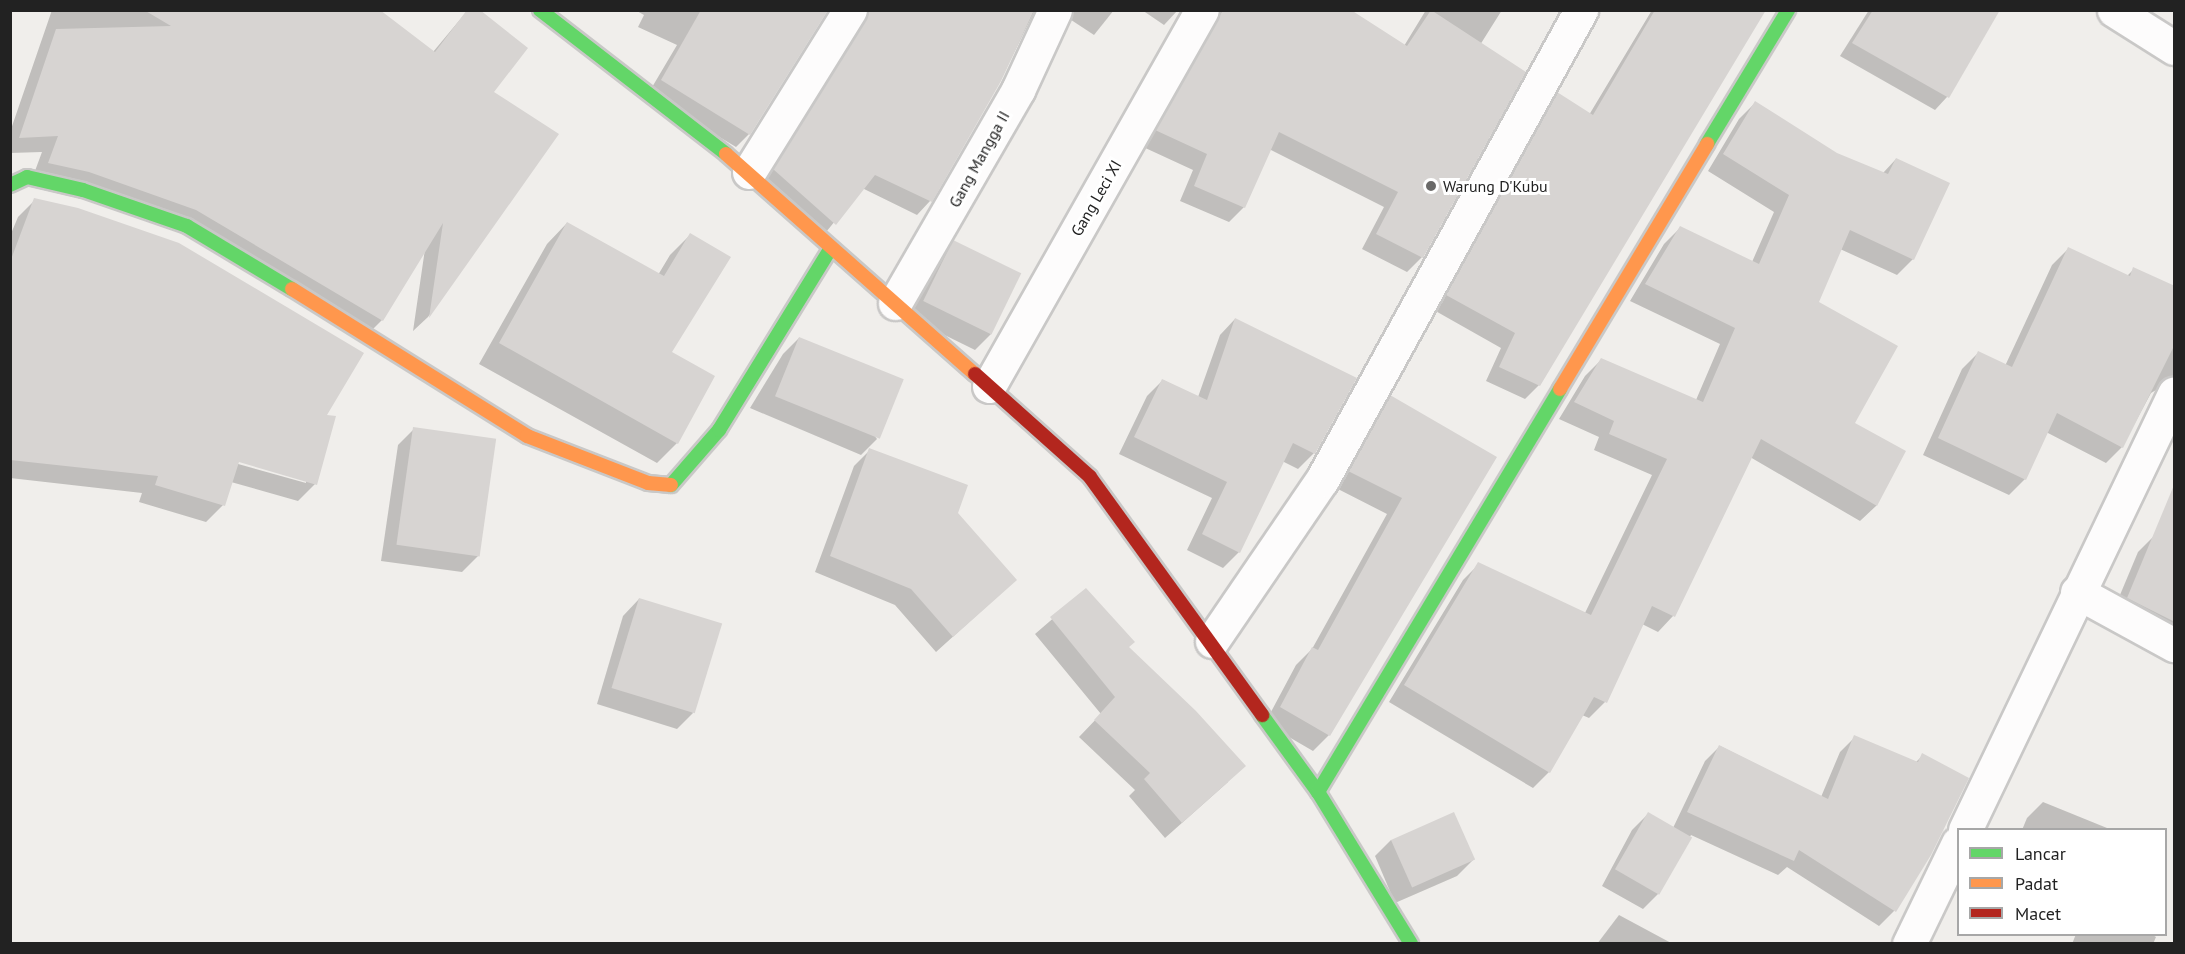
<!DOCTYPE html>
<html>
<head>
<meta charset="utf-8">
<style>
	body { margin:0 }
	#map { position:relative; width:2185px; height:954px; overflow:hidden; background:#f0eeeb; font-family:"PT Sans",sans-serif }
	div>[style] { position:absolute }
	.shadow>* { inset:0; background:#0003 }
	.building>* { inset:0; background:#d7d4d2; transform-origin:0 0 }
	.roads { filter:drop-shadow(2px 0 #c9c8c7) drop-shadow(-2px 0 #c9c8c7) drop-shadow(0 2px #c9c8c7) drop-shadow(0 -2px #c9c8c7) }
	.street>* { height:33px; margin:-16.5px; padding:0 16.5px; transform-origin:16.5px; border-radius:16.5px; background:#fdfcfc }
	.fast>* { height:14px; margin:-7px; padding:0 7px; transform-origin:7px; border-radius:7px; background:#63d668 }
	.slow>* { height:14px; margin:-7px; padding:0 7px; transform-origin:7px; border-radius:7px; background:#ff974d }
	.jam>* { height:14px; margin:-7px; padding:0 7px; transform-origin:7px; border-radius:7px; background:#b3261e }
	.dots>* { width:16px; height:16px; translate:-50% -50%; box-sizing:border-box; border:3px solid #fff; border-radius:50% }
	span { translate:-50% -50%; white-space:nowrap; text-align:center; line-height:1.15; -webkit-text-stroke:6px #fff; paint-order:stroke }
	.street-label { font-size:16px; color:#222 }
	.poi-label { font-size:16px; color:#222 }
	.left { translate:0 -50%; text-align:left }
	.frame { position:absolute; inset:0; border:12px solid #222; pointer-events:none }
	.legend { position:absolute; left:1957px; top:828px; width:210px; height:108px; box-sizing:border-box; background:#fff; border:2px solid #a7a7a7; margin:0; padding:8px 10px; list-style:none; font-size:18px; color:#222 }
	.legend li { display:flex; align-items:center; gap:12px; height:30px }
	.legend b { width:30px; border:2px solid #a7a7a7 }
</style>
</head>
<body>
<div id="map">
	<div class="shadow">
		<div style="clip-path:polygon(52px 10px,377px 10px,433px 52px,468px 10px,492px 92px,557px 135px,428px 317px,413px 331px,425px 249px,382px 320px,365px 337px,179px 226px,32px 179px,42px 152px,10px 153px,10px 132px)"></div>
		<div style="clip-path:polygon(635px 10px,826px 10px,749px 134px,736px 147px,648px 94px,677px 45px,638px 27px,644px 15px)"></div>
		<div style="clip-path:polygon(849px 10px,1035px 10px,1000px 81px,930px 201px,917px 215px,862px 188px,822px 237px,761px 183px)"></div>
		<div style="clip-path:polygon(1056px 10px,1114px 10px,1094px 35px)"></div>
		<div style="clip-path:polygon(1142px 10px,1178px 10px,1164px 25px)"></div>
		<div style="clip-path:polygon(1198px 10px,1348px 10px,1404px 46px,1426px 10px,1502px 10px,1480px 45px,1422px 257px,1407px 272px,1362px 249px,1384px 207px,1269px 149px,1244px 207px,1229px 222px,1180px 201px,1193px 170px,1141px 146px)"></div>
		<div style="clip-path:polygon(1652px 10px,1764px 10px,1539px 385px,1525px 399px,1486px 381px,1501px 348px,1432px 309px,1543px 108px,1557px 94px,1589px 115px)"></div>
		<div style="clip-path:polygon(1869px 10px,1998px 10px,1947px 97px,1935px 110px,1840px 56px)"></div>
		<div style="clip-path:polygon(1755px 103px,1836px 154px,1883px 173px,1896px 159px,1913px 259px,1897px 275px,1840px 249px,1817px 302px,1853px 424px,1904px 452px,1876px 506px,1860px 521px,1750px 457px,1673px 616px,1658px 632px,1642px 624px,1605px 702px,1589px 718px,1582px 715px,1549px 772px,1533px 788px,1389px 702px,1463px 580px,1479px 564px,1585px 613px,1652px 475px,1594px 450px,1599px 437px,1559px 419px,1585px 376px,1601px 360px,1696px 400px,1720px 344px,1630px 301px,1664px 244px,1680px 228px,1752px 262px,1774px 212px,1708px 171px,1739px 119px)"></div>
		<div style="clip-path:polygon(evenodd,35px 200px,325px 416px,315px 484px,298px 501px,231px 482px,223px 505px,206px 522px,139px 502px,142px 493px,10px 478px,10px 236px,18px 217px,35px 200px,232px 459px,306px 480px,306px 483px,231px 462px,232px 459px)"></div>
		<div style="clip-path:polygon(567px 223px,658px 275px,670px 255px,690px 235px,670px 353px,677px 443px,657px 463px,479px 364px,547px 244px)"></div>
		<div style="clip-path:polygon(953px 242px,991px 334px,975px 350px,904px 315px,937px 258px)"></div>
		<div style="clip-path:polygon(2068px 249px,2127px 276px,2134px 269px,2174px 289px,2174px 401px,2156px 390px,2151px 393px,2122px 447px,2106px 463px,2046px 432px,2025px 479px,2009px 495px,1923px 455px,1962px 369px,1978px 353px,2005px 366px,2052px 265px)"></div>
		<div style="clip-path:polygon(1235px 319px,1314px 453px,1298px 469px,1282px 461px,1239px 552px,1223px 568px,1187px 550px,1212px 498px,1119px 454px,1147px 396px,1163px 380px,1198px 397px,1220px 335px)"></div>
		<div style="clip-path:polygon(799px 338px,877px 439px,861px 455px,750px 408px,783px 354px)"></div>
		<div style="clip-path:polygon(1390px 397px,1495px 458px,1329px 735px,1313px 751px,1265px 723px,1296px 665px,1312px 649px,1387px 514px,1334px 487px,1374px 413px)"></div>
		<div style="clip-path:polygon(414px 429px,478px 556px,462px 572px,381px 561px,398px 445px)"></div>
		<div style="clip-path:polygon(870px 450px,956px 513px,999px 595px,936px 652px,895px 605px,815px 572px,854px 466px)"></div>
		<div style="clip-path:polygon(2154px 536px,2174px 546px,2174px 644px,2112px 614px,2138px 552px)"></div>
		<div style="clip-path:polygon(1086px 590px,1228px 782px,1165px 838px,1129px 796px,1135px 790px,1079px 737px,1101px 714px,1035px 634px)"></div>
		<div style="clip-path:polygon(639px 599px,693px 713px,677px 729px,597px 704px,623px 616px)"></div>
		<div style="clip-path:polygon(1855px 737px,1916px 762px,1923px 755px,1894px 911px,1879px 926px,1787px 867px,1778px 875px,1691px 835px,1659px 893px,1643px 909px,1602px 886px,1632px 830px,1648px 814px,1673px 828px,1705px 761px,1720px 746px,1821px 797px,1840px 752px)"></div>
		<div style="clip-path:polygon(2043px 802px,2107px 828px,2106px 830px,2022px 830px,2027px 818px)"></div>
		<div style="clip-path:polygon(1391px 840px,1473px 860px,1457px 876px,1395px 903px,1375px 856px)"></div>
		<div style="clip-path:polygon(1619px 915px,1673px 944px,1597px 944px)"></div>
		<div style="clip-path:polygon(2076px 934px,2151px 934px,2156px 937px,2153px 944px,2072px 944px)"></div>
	</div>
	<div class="building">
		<div style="clip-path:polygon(144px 10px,380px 10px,435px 52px,467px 10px,480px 10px,528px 48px,494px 92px,559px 134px,429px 318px,443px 223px,383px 321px,196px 210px,89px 172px,48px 163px,58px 136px,19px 138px,56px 29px,171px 26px)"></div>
		<div style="clip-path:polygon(701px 10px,828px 10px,750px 135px,661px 80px)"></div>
		<div style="clip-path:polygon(869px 10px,1034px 10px,1001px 81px,932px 202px,875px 175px,836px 225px,773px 169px)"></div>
		<div style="clip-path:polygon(1223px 10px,1351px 10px,1407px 46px,1431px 10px,1526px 72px,1423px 258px,1376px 234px,1398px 192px,1279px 132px,1245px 208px,1194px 186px,1207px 154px,1155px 130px)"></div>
		<div style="clip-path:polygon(1655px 10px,1766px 10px,1540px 386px,1499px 367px,1515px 333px,1446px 295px,1557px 92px,1593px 115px)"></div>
		<div style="clip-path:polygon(1873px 10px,2000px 10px,1949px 98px,1852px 43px)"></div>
		<div style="clip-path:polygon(1755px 101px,1837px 153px,1888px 174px,1896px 158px,1950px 183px,1914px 260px,1850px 230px,1819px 302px,1898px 346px,1855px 423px,1906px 451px,1877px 506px,1761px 439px,1675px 617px,1652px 606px,1607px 703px,1594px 697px,1550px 773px,1404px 685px,1478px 562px,1591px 615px,1667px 459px,1609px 434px,1614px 421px,1574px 402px,1601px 358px,1703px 402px,1735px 328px,1645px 284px,1680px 226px,1759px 264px,1789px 195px,1723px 154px)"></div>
		<div style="clip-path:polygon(34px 198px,78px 208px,179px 243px,364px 353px,327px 415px,336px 416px,317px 485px,239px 462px,225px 506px,155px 485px,158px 476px,10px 460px,10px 262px)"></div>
		<div style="clip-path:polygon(567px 222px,664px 276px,690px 233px,731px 257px,672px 352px,715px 376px,678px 444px,499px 343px)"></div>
		<div style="left:953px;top:240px;width:76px;height:68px;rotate:26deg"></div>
		<div style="clip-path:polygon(2068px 247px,2130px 276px,2133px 267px,2175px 286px,2175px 344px,2123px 448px,2057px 413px,2026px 480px,1938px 438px,1978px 351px,2012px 367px)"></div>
		<div style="clip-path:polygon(1235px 318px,1357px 378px,1315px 454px,1293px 443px,1240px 553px,1202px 534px,1227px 482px,1134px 437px,1162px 379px,1207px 400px)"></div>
		<div style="left:799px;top:337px;width:113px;height:64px;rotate:22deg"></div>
		<div style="clip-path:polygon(1390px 395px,1497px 457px,1330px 736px,1280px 707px,1312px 647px,1318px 650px,1402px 498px,1348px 471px)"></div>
		<div style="left:413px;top:427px;width:84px;height:119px;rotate:8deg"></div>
		<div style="clip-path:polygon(869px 448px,968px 485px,958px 513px,1017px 580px,953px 637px,911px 589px,830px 556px)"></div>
		<div style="clip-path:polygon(2174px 485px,2175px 486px,2175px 622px,2127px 598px)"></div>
		<div style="clip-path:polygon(1086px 588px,1135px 642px,1129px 647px,1196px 711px,1246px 766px,1182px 823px,1144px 779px,1150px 773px,1094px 720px,1115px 697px,1050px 617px)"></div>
		<div style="left:639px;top:598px;width:87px;height:94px;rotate:17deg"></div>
		<div style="clip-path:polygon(1854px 735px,1918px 762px,1922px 753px,1969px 778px,1931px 855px,1896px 912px,1799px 850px,1794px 861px,1687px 812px,1719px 745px,1828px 799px)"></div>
		<div style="left:1454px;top:812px;width:52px;height:69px;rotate:66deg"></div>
		<div style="left:1648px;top:812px;width:51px;height:66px;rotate:30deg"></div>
	</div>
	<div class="roads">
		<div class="street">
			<div style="left:2114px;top:10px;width:71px;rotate:32.3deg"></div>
			<div style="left:749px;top:172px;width:191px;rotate:-58.1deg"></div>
			<div style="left:895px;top:303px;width:246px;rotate:-60deg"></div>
			<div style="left:1018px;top:90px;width:88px;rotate:-65.2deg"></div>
			<div style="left:989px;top:386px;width:432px;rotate:-60.5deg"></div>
			<div style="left:2077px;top:592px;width:111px;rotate:28.7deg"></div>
			<div style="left:1212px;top:641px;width:195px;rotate:-55.7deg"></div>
			<div style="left:1322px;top:480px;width:537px;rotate:-61.14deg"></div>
			<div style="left:1965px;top:830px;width:484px;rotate:-64.4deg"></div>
			<div style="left:1909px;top:944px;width:112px;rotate:-64.1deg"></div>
		</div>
		<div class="fast">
			<div style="left:540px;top:10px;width:235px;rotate:37.7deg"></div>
			<div style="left:1707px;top:144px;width:157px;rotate:-58.8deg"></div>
			<div style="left:10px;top:185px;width:19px;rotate:-25deg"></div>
			<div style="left:27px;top:177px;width:57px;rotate:13.1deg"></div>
			<div style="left:83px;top:190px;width:110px;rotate:19.1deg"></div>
			<div style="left:187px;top:226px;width:122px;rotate:31deg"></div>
			<div style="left:671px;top:485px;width:73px;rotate:-48.9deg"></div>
			<div style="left:719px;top:430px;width:214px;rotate:-58.4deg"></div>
			<div style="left:1262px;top:715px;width:95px;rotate:54deg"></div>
			<div style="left:1318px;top:792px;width:178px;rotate:58.5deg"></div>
			<div style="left:1318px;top:792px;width:470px;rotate:-59deg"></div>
		</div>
		<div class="slow">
			<div style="left:726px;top:154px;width:332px;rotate:41.5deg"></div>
			<div style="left:292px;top:289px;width:277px;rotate:32deg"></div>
			<div style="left:527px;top:436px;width:130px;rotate:21.2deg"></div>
			<div style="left:648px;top:483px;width:23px;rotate:5deg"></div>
			<div style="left:1560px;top:389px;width:286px;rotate:-59deg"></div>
		</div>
		<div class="jam">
			<div style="left:975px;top:374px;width:154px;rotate:41.8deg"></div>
			<div style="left:1090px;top:477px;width:294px;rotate:54.1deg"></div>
		</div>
	</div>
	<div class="dots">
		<div style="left:1431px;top:186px;background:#6a6968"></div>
	</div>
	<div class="street-label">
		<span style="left:979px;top:159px;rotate:-61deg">Gang Mangga II</span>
		<span style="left:1096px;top:198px;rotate:-60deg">Gang Leci XI</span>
	</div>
	<div class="poi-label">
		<span class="left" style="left:1443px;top:186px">Warung D'Kubu</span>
	</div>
	<div class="frame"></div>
	<ul class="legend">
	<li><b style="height:8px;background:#63d668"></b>Lancar</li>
	<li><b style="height:8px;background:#ff974d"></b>Padat</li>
	<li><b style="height:8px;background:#b3261e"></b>Macet</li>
	</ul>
</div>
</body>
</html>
